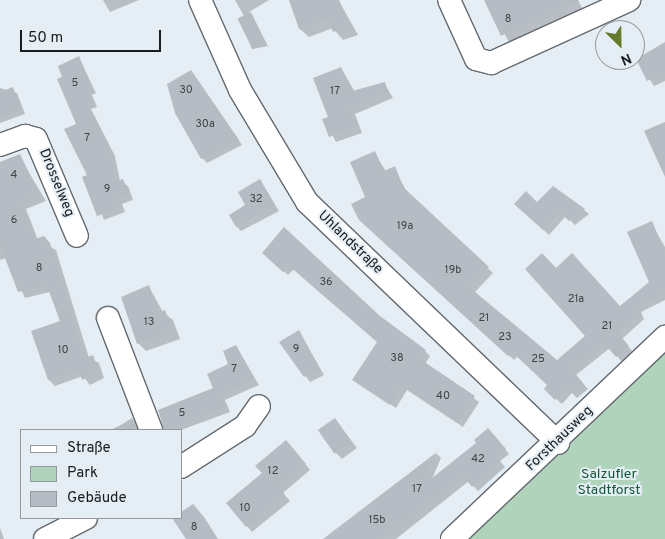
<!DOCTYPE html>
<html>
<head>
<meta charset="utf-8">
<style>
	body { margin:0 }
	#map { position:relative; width:665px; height:539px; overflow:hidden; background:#e6eef5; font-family:Overpass,sans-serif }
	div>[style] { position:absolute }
	.green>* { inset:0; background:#b0d3bc }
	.shadow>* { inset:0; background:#0003 }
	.building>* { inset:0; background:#b5bcc3; transform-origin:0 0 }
	.roads { filter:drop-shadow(1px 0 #63696f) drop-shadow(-1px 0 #63696f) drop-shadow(0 1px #63696f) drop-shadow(0 -1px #63696f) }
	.minor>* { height:22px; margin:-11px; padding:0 11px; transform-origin:11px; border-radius:11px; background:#fff }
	span { translate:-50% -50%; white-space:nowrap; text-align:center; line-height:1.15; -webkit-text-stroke:4px #e6eef5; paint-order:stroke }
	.number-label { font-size:11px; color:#404447 }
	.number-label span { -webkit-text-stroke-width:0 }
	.street-label { font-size:14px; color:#191c1e }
	.park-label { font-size:14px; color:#145837 }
	.legend { position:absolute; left:20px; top:429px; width:162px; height:90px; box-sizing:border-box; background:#e6eef5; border:1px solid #949a9f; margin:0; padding:6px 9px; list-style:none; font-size:15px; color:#191c1e }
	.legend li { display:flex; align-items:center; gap:10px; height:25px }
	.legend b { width:25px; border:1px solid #949a9f }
	.north { position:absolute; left:595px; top:20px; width:50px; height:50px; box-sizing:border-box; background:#e6eef5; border:1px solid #949a9f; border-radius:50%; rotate:157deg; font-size:14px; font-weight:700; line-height:20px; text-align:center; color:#191c1e }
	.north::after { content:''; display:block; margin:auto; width:18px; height:22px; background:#657a2b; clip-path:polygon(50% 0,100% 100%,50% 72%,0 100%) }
	.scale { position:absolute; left:20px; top:30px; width:141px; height:22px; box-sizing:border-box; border:2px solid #191c1e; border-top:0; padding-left:6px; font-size:15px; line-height:18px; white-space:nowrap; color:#191c1e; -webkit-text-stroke:4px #e6eef5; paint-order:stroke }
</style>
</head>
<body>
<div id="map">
	<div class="green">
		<div style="clip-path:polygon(665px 347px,665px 539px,464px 539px)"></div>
	</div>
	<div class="shadow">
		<div style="clip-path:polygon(103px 0,139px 0,110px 12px)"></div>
		<div style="clip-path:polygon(235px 0,269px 0,249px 12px,268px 46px,252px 49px,244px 16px)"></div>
		<div style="clip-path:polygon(290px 0,339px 1px,358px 35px,343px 40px,333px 28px,309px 37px,300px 29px)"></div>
		<div style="clip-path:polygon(486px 0,578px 0,583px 10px,510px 44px)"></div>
		<div style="clip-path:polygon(665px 44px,665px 81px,654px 86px,637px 60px)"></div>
		<div style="clip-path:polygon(79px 58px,96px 93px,92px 95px,97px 107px,91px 109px,115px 156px,120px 181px,128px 186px,133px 200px,122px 204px,125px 212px,104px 220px,74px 141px,78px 125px,64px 78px)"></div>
		<div style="clip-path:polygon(341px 68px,355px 92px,384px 83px,393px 98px,355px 114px,362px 133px,336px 142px,324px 119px,329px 117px)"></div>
		<div style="clip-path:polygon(191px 71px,242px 145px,207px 163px,202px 158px)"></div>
		<div style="clip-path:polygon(0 88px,17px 93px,25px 114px,0 123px)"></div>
		<div style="clip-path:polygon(374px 153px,386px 171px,394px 168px,408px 194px,493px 273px,474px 293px,557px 362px,587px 336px,556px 269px,620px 308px,651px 283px,651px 223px,665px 247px,665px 300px,641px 312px,644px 319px,622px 339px,633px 352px,622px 362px,610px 348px,576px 375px,588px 389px,577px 398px,572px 393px,562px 404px,545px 389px,549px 385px,518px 356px,514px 360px,366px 225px)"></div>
		<div style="clip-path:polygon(19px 156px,46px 201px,26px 209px,38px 240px,56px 250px,89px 358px,99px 363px,104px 378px,90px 385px,83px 376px,55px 386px,49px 380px,33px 332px,61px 322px,50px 292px,25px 298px,6px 258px,0 260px,0 163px)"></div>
		<div style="clip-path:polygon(260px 181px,279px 211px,241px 231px,237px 227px)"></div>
		<div style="clip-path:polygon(538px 203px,584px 210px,589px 214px,575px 225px,566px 216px,549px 235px,516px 204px)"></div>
		<div style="clip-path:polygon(284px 229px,380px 317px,425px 351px,430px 356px,425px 364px,479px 402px,463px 427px,407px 390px,396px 408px,354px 380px,378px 342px,294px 269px,288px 275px,268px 258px)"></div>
		<div style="clip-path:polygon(149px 287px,163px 312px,173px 320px,180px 339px,146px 351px,138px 343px)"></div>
		<div style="clip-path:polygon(299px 332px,324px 375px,310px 382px,281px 342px)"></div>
		<div style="clip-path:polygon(236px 347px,259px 385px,225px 400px,230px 412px,181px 430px,166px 430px,215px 388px)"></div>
		<div style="clip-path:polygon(132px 418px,140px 430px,113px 430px)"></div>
		<div style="clip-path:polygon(340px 426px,357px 448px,342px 459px,336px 453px)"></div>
		<div style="clip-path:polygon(493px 434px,509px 454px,500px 461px,505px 467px,478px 491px,469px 481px,396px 539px,325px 539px,437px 454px,441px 458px,432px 479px)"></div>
		<div style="clip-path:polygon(292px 447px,310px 470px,283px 493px,290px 501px,252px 532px,247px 526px,263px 473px)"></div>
		<div style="clip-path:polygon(0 528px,4px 539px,0 539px)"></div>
	</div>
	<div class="building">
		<div style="clip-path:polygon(289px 0,339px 0,350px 26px,333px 32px,328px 19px,299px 29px)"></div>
		<div style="clip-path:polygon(484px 0,578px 0,501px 36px)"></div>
		<div style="left:251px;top:12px;width:34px;height:15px;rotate:64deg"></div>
		<div style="clip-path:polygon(665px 42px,665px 72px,647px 81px,636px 59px)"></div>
		<div style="clip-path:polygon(79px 56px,92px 87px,87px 89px,92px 101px,87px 104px,110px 149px,116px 181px,123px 179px,129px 194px,117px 199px,120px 207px,97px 216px,82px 177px,87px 175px,64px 129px,76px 124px,57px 79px,62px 77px,58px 66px)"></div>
		<div style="clip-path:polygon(341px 67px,352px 91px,385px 82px,388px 92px,350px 108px,357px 127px,329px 137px,322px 119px,328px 117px,313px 78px)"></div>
		<div style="clip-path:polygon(191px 70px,239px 140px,201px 159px,175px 113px,167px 84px)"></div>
		<div style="clip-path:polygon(13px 87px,21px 109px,0 117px,0 92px)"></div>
		<div style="clip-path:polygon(665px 122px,665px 177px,644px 131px)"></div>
		<div style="clip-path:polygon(375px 151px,384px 171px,395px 166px,403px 187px,489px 267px,469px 287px,557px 360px,585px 336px,525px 269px,542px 253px,556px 268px,572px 253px,620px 306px,649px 282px,627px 232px,652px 221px,665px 252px,665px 294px,636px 306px,639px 313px,618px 333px,629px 346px,616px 357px,604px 343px,571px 369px,583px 383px,571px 393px,566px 388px,555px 400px,544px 389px,547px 385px,512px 352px,508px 356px,359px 220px,351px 204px,365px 197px,350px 162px)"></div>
		<div style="clip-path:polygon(20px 154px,40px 195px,21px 203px,35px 239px,44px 236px,50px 243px,85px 358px,93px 355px,99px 372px,82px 380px,79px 370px,48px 380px,31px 331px,60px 321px,47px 286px,18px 292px,0 245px,0 162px)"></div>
		<div style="clip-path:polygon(260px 179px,275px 205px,236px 227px,229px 215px,245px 205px,238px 192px)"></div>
		<div style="clip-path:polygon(553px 186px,585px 209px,569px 221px,560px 212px,543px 230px,514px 204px,526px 191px,537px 202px)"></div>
		<div style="clip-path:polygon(284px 227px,380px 316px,426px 350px,420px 359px,475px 396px,458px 423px,402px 386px,390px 405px,352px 380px,377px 342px,288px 265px,283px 272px,262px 253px)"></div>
		<div style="clip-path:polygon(149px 285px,158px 313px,165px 310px,172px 330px,137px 344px,121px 297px)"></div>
		<div style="clip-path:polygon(299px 330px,320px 369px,304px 377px,279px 342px)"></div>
		<div style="clip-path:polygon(236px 345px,255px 379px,220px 394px,226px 407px,180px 426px,182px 430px,164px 430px,158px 410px,213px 388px,207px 374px,228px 364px,223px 351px)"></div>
		<div style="left:335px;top:418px;width:29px;height:21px;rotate:55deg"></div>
		<div style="clip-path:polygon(133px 420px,137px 430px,110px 430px)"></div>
		<div style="clip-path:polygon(488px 428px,506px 449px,496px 456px,501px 461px,472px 487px,464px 477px,381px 539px,323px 539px,437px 452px,421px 480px,428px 473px,432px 478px,476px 443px,474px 440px)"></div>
		<div style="clip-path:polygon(286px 440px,306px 464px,279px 486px,285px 495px,246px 527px,226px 503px,262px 473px,255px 466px)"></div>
		<div style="clip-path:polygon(193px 504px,204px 517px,218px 539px,186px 539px,172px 518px,181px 518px,181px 512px)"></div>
	</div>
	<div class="roads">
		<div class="minor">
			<div style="left:200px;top:0;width:98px;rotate:66deg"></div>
			<div style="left:240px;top:90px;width:131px;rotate:59.1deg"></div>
			<div style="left:307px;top:202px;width:348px;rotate:43.8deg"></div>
			<div style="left:449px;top:0;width:65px;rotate:65.4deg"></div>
			<div style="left:476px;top:59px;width:16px;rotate:15deg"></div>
			<div style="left:491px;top:63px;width:152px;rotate:-24.5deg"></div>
			<div style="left:0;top:145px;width:27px;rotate:-20deg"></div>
			<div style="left:25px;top:136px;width:11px;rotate:15deg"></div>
			<div style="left:36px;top:139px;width:105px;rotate:67.1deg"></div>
			<div style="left:108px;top:318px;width:120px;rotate:69deg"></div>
			<div style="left:181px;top:467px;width:76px;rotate:-32.6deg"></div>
			<div style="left:245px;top:426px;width:24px;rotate:-55deg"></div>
			<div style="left:45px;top:539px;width:46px;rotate:-27.1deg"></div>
			<div style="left:452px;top:539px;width:294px;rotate:-43.5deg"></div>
		</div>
	</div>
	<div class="number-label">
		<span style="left:508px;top:19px">8</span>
		<span style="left:75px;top:83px">5</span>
		<span style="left:186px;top:90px">30</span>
		<span style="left:335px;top:91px">17</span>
		<span style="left:205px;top:124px">30a</span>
		<span style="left:87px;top:138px">7</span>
		<span style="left:14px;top:175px">4</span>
		<span style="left:107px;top:189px">9</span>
		<span style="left:256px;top:199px">32</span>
		<span style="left:14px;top:220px">6</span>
		<span style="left:405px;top:226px">19a</span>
		<span style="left:39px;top:268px">8</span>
		<span style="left:453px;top:270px">19b</span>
		<span style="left:326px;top:282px">36</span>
		<span style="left:576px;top:299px">21a</span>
		<span style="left:484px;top:318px">21</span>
		<span style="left:149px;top:322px">13</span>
		<span style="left:607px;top:326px">21</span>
		<span style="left:505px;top:337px">23</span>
		<span style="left:296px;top:349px">9</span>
		<span style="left:63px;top:350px">10</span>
		<span style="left:397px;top:358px">38</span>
		<span style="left:538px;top:359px">25</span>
		<span style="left:234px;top:369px">7</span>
		<span style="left:443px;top:396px">40</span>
		<span style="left:182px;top:413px">5</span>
		<span style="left:478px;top:459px">42</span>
		<span style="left:273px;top:471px">12</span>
		<span style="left:417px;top:489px">17</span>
		<span style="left:245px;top:508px">10</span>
		<span style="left:377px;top:520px">15b</span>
		<span style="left:194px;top:527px">8</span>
	</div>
	<div class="street-label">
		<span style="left:56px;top:183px;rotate:68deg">Drosselweg</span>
		<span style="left:350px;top:243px;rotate:44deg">Uhlandstraße</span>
		<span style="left:560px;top:439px;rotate:-44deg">Forsthausweg</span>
	</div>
	<div class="park-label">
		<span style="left:609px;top:483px">Salzufler<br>Stadtforst</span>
	</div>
	<ul class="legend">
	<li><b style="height:6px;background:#fff"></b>Straße</li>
	<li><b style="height:14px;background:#b0d3bc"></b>Park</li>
	<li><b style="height:14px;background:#b5bcc3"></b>Gebäude</li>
	</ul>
	<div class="north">N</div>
	<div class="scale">50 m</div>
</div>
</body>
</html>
